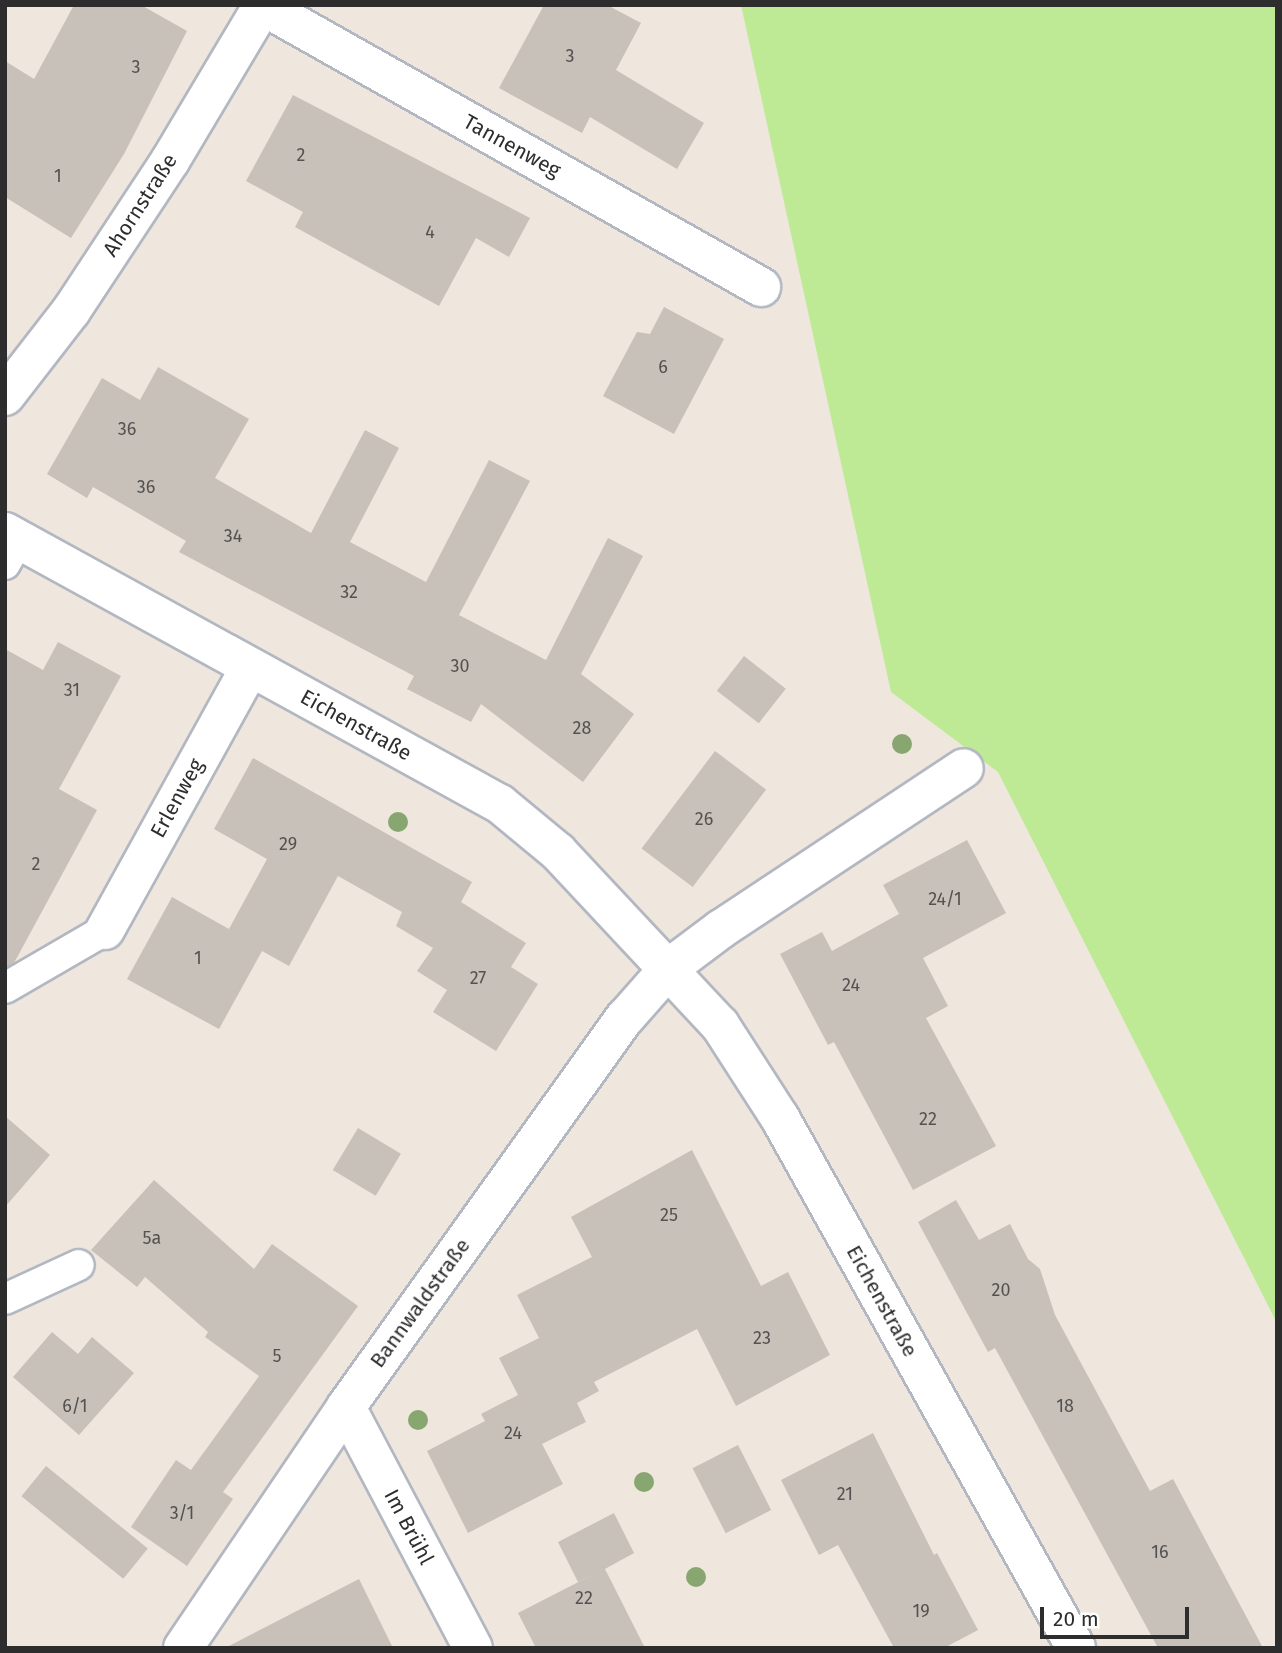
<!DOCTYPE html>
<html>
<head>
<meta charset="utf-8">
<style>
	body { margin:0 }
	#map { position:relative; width:1282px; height:1653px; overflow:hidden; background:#efe6de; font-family:"Fira Sans",sans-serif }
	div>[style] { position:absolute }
	.green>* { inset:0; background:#beea96 }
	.building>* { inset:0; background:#c8c1b9; transform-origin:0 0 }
	.roads { filter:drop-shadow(2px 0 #b2b7c1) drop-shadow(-2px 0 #b2b7c1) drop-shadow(0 2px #b2b7c1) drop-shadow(0 -2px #b2b7c1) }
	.lane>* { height:30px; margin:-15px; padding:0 15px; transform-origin:15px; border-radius:15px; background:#fff }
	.street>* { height:38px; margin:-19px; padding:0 19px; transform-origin:19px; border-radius:19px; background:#fff }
	.trees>* { width:20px; height:20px; margin:-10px; border-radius:50%; background:#88a66f }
	span { translate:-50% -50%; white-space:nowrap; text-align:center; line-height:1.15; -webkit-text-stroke:6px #fff; paint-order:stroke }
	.number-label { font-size:18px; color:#545250 }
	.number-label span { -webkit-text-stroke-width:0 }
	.street-label { font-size:21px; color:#2d2d2d }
	.frame { position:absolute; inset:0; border:7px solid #2d2d2d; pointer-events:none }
	.scale { position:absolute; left:1040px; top:1607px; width:149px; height:32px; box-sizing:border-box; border:4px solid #2d2d2d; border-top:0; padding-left:9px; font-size:21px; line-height:24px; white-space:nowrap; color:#2d2d2d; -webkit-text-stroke:5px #fff; paint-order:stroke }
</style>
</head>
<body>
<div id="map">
	<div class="green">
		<div style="clip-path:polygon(741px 5px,1277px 5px,1277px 1323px,998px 772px,891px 692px)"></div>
	</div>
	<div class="building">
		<div style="clip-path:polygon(74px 5px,141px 5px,187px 31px,124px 154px,71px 238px,5px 197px,5px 61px,34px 79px)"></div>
		<div style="clip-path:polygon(544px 5px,607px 5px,641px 23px,616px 70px,704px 123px,677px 169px,590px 117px,582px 133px,499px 88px)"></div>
		<div style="clip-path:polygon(293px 95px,530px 218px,509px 257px,476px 238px,439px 306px,295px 227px,303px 212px,246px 181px)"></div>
		<div style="clip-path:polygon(664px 307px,724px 339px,674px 434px,603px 396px,637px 332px,650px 334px)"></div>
		<div style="clip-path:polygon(158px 367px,249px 419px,215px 478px,311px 533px,365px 430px,399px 448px,350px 542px,426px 582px,489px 460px,530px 481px,459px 615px,546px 660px,608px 538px,643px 556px,581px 674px,634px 714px,583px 782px,481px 704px,471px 722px,407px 689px,414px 676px,179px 552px,186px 541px,93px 487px,87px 498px,47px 474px,102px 378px,140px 400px)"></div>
		<div style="clip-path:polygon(58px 642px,121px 676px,59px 789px,97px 810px,14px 963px,5px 968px,5px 649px,43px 670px)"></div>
		<div style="left:744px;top:656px;width:53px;height:44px;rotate:38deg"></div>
		<div style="left:715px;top:751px;width:64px;height:122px;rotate:37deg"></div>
		<div style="clip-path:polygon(253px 758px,472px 882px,461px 902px,526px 943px,511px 967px,538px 984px,496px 1051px,433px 1012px,447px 990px,417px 971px,433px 948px,396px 926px,402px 912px,338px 876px,289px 966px,262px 951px,219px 1029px,127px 979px,172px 897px,229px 929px,267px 859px,214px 829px)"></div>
		<div style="clip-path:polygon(967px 840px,1006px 913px,923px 958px,948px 1006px,926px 1018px,996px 1146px,913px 1190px,834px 1042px,828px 1045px,780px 954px,822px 932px,832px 951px,899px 914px,883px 885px)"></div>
		<div style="clip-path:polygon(5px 1116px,50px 1155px,5px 1207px)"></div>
		<div style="left:358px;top:1128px;width:50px;height:49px;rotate:31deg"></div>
		<div style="clip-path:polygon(692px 1150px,761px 1286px,788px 1272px,830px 1355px,736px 1406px,697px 1329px,594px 1382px,599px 1391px,577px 1403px,586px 1422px,542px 1444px,563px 1484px,468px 1533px,427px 1451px,485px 1421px,481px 1414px,518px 1395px,499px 1358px,539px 1338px,517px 1295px,592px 1257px,571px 1217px)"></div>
		<div style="clip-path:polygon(154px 1180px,254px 1269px,272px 1244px,358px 1306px,223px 1492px,233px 1499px,187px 1566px,131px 1527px,176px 1460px,191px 1470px,259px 1376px,205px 1337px,208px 1332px,145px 1277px,137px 1287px,91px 1250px)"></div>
		<div style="clip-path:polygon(956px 1200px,979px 1240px,1010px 1224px,1028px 1259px,1040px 1269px,1055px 1315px,1150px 1491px,1173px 1479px,1263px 1648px,1158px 1648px,995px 1348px,988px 1352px,918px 1222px)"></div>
		<div style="clip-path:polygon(52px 1332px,78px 1354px,92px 1337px,134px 1373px,79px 1435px,13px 1377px)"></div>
		<div style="clip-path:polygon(873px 1433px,934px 1555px,937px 1553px,978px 1630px,944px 1648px,894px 1648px,838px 1545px,819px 1555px,781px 1480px)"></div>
		<div style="left:738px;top:1445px;width:73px;height:51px;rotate:63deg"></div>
		<div style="left:46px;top:1466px;width:131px;height:39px;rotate:39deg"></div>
		<div style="clip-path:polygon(614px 1513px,634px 1553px,605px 1569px,645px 1648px,536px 1648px,518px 1613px,598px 1572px,578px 1582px,558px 1542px)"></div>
		<div style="clip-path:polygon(359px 1579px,393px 1648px,225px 1648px)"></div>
	</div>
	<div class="roads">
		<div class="lane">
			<div style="left:5px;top:564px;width:29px;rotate:-61deg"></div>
			<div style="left:5px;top:988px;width:116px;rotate:-30.1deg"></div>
			<div style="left:5px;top:1299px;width:81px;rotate:-24.7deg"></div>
		</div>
		<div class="street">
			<div style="left:263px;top:6px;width:572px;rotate:29.43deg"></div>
			<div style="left:5px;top:396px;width:108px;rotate:-52.2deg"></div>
			<div style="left:71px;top:311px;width:180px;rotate:-56.6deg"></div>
			<div style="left:170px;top:161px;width:182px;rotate:-59.2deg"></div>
			<div style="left:5px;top:532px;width:565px;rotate:28.79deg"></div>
			<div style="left:500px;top:804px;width:75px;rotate:39.6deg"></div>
			<div style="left:558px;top:852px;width:237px;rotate:46.9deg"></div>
			<div style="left:720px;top:1025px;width:111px;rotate:57.2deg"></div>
			<div style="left:780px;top:1118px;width:607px;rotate:60.82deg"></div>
			<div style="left:105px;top:930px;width:300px;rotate:-61.1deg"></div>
			<div style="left:346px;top:1407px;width:272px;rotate:62.2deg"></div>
			<div style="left:183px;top:1648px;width:291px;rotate:-55.9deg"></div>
			<div style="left:346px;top:1407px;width:479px;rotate:-54.4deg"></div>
			<div style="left:625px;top:1018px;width:67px;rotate:-48.7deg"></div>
			<div style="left:669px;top:968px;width:65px;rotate:-36.9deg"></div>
			<div style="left:721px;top:929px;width:291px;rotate:-33.5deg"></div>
		</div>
	</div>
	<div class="trees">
		<div style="left:902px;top:744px"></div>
		<div style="left:398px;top:822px"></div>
		<div style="left:418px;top:1420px"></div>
		<div style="left:644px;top:1482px"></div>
		<div style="left:696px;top:1577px"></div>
	</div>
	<div class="number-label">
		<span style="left:570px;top:56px">3</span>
		<span style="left:136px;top:67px">3</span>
		<span style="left:301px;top:155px">2</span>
		<span style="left:58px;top:176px">1</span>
		<span style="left:430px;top:232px">4</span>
		<span style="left:663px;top:367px">6</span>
		<span style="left:127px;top:429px">36</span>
		<span style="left:146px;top:487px">36</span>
		<span style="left:233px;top:536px">34</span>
		<span style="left:349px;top:592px">32</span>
		<span style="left:460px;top:666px">30</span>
		<span style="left:72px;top:690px">31</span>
		<span style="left:582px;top:728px">28</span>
		<span style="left:704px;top:819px">26</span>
		<span style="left:288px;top:844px">29</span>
		<span style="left:36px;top:864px">2</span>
		<span style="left:945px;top:899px">24/1</span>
		<span style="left:198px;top:958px">1</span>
		<span style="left:478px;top:978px">27</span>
		<span style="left:851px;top:985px">24</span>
		<span style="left:928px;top:1119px">22</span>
		<span style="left:669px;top:1215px">25</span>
		<span style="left:152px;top:1238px">5a</span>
		<span style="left:1001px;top:1290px">20</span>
		<span style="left:762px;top:1338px">23</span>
		<span style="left:277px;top:1356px">5</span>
		<span style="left:75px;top:1406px">6/1</span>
		<span style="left:1065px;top:1406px">18</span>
		<span style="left:513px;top:1433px">24</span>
		<span style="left:845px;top:1494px">21</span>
		<span style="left:182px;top:1513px">3/1</span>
		<span style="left:1160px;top:1552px">16</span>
		<span style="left:584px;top:1598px">22</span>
		<span style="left:921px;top:1611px">19</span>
	</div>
	<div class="street-label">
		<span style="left:512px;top:146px;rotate:29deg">Tannenweg</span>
		<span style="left:140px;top:205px;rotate:-57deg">Ahornstraße</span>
		<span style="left:356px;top:725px;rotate:29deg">Eichenstraße</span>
		<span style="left:177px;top:798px;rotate:-61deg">Erlenweg</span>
		<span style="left:882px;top:1301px;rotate:61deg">Eichenstraße</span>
		<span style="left:420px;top:1303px;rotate:-54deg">Bannwaldstraße</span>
		<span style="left:409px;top:1527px;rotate:62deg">Im Brühl</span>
	</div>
	<div class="frame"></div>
	<div class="scale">20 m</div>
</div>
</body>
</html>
